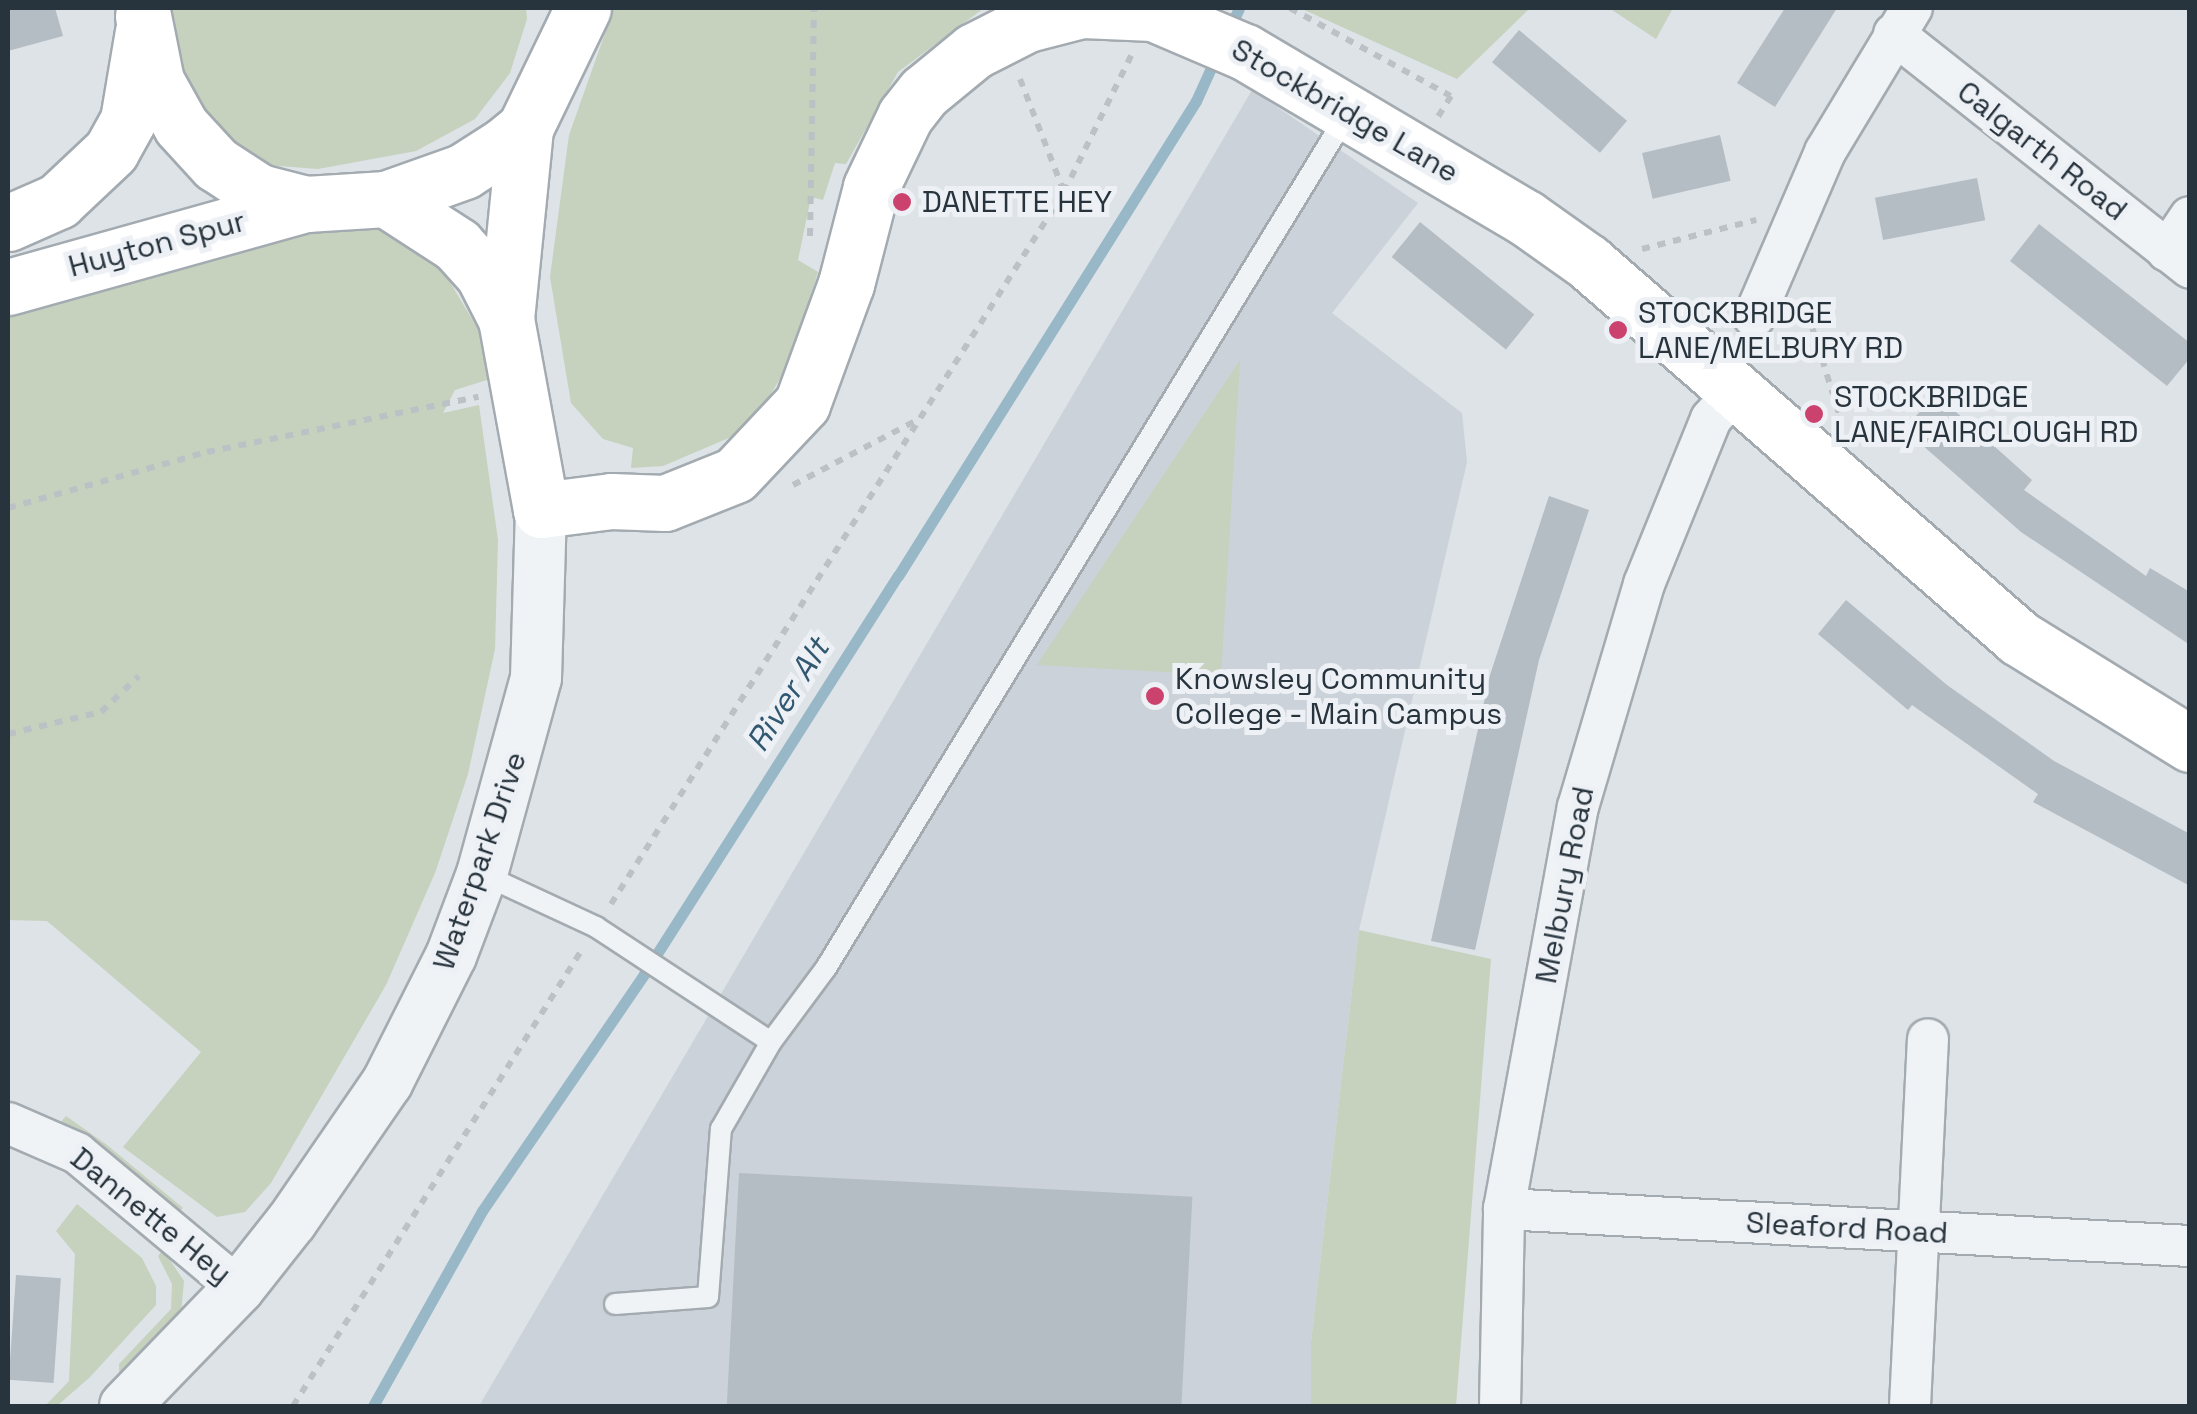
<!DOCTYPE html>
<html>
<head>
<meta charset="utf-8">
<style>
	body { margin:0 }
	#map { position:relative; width:2197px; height:1414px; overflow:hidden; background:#dde3e7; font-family:"Space Grotesk",sans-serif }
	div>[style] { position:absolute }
	.built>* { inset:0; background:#cbd2d9 }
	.green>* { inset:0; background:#c6d1be }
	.stream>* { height:11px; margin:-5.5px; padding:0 5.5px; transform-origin:5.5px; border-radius:5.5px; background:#98b7c7 }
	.building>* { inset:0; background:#b5bdc4; transform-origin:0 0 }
	.path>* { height:6px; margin-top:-3px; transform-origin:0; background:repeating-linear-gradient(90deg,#bcc1c5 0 8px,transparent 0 16px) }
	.roads { filter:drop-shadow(2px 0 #a3abb1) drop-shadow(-2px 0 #a3abb1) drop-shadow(0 2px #a3abb1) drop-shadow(0 -2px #a3abb1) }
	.service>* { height:20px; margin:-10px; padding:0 10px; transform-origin:10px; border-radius:10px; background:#f0f3f5 }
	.minor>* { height:40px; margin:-20px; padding:0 20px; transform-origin:20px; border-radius:20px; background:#f0f3f5 }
	.tertiary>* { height:50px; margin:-25px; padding:0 25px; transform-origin:25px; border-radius:25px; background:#f0f3f5 }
	.secondary>* { height:55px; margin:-27.5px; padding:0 27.5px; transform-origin:27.5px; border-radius:27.5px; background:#fff }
	.primary>* { height:55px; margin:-27.5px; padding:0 27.5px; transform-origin:27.5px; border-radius:27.5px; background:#fff }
	.motorway>* { height:55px; margin:-27.5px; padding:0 27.5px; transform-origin:27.5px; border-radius:27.5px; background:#fff }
	.dots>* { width:28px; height:28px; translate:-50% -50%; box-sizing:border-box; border:5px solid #edf1f5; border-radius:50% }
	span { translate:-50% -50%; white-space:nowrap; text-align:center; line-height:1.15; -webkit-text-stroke:10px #edf1f5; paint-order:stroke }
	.street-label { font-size:30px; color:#27333d }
	.poi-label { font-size:30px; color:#27333d }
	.left { translate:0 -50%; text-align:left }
	.water-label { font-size:32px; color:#325871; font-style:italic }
	.frame { position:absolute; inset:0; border:10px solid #27333d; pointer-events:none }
</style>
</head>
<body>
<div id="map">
	<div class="built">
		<div style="clip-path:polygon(1252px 90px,1418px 203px,1332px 313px,1462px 413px,1467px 462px,1359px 930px,1311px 1342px,1311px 1406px,479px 1406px)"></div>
	</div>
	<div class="green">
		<div style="clip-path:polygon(161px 8px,526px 8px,527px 19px,510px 73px,475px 119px,416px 151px,318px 169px,267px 165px,245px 156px,183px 99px)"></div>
		<div style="clip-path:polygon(614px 8px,984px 8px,898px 72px,846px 164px,835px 163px,823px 200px,811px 197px,798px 260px,818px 272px,789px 364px,764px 405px,738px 434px,663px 466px,631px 468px,633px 448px,603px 439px,571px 403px,550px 277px,569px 135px)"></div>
		<div style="clip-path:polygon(1300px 8px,1530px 8px,1457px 79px)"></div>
		<div style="clip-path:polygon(1609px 8px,1673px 8px,1656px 39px)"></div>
		<div style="clip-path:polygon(353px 223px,384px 230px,438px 262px,479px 331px,490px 379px,455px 390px,443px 413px,479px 405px,498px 540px,495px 649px,468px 774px,435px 873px,386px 985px,271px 1183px,245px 1212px,217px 1217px,123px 1147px,201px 1052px,47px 921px,8px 920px,8px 315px,19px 299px,165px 253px)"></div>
		<div style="clip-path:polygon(1240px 360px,1221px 675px,1037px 665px)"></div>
		<div style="clip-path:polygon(1359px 930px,1491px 959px,1456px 1406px,1311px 1406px,1311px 1342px)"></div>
		<div style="clip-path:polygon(66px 1116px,107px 1145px,183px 1208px,177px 1214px,59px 1124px)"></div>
		<div style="clip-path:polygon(77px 1204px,142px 1258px,156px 1286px,156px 1305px,90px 1377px,57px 1406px,45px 1406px,69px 1381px,75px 1254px,56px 1231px)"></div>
		<div style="clip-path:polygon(163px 1250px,184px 1281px,181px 1313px,125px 1376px,119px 1374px,119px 1364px,171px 1309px,172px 1284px,158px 1256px)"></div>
	</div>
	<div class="stream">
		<div style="left:1228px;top:31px;width:25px;rotate:-64deg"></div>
		<div style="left:373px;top:1406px;width:223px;rotate:-60.8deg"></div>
		<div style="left:482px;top:1211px;width:287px;rotate:-55.6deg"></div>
		<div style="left:644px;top:974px;width:472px;rotate:-57.5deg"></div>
		<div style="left:898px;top:576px;width:561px;rotate:-57.9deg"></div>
		<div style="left:1196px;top:101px;width:48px;rotate:-65.6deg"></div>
	</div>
	<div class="building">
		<div style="clip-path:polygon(8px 8px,55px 8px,63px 36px,8px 51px)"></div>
		<div style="clip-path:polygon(1785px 8px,1837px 8px,1775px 107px,1737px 83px)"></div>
		<div style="left:1519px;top:30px;width:141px;height:42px;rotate:40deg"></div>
		<div style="left:1720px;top:135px;width:47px;height:80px;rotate:77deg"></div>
		<div style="left:1977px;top:178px;width:43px;height:104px;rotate:79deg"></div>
		<div style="left:1420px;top:222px;width:147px;height:45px;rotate:39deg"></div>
		<div style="clip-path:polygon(2039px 224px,2190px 343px,2190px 358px,2167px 386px,2010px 261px)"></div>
		<div style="clip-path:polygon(1936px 394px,2032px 480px,2024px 490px,2146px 576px,2150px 568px,2190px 592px,2190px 645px,2021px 532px,1904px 429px)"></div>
		<div style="clip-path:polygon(1549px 496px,1589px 510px,1539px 660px,1475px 950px,1431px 941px,1490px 675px)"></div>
		<div style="clip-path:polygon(1846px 600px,1947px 685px,2054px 761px,2190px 834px,2190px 886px,2033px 802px,2038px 794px,1912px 705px,1908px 710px,1818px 634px)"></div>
		<div style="left:739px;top:1173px;width:454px;height:233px;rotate:3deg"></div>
		<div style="left:16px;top:1275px;width:45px;height:105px;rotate:4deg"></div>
	</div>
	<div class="path">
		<div style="left:1290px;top:8px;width:183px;rotate:28.7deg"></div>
		<div style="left:1451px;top:96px;width:25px;rotate:122deg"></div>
		<div style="left:1020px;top:79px;width:121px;rotate:68.7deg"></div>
		<div style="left:810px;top:236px;width:228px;rotate:-89deg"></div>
		<div style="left:1642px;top:249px;width:118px;rotate:-14.3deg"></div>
		<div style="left:1803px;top:298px;width:128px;rotate:72.7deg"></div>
		<div style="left:793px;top:485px;width:142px;rotate:-27.6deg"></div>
		<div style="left:8px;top:508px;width:207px;rotate:-15.7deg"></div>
		<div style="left:207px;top:452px;width:277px;rotate:-11.5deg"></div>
		<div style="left:8px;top:734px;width:96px;rotate:-13.3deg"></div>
		<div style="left:101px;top:712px;width:52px;rotate:-43.5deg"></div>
		<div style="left:611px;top:904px;width:844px;rotate:-57.53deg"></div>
		<div style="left:1064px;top:192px;width:154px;rotate:-63.8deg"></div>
		<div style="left:293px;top:1406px;width:542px;rotate:-57.66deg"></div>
	</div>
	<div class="roads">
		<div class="service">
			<div style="left:482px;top:874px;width:126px;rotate:24.9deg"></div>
			<div style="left:596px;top:927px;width:209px;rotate:33.3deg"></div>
			<div style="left:771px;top:1042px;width:92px;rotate:-53.4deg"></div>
			<div style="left:826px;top:968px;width:998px;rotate:-58.6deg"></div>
			<div style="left:615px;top:1304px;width:93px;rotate:-4.3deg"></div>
			<div style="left:708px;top:1297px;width:169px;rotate:-85.6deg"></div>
			<div style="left:721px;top:1129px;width:100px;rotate:-60.1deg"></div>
		</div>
		<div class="minor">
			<div style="left:1894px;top:34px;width:377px;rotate:38.3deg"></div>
			<div style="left:2167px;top:251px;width:41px;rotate:-55.9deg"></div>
			<div style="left:1754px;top:317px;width:180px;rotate:-66.7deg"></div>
			<div style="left:1825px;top:152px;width:168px;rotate:-58.9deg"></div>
			<div style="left:8px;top:1123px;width:75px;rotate:23.5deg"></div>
			<div style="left:77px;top:1153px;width:211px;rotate:39.8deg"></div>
			<div style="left:1504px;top:1209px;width:687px;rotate:3.09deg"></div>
			<div style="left:1500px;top:1406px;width:197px;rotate:-88.8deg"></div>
			<div style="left:1504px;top:1209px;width:409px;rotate:-79.6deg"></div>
			<div style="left:1578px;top:807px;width:233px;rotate:-73.5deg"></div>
			<div style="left:1644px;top:584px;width:178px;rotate:-67.9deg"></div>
			<div style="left:1711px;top:419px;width:38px;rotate:-49deg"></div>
			<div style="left:1910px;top:1406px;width:367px;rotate:-87.2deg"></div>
		</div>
		<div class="tertiary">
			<div style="left:125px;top:1406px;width:164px;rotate:-46deg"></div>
			<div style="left:239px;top:1288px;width:85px;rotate:-51.7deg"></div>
			<div style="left:292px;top:1221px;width:168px;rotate:-55.5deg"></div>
			<div style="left:387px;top:1083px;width:142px;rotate:-63.3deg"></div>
			<div style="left:451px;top:956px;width:88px;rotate:-69.3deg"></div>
			<div style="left:482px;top:874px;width:203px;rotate:-74.6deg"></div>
			<div style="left:536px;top:678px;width:168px;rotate:-88.3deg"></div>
		</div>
		<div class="secondary">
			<div style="left:386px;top:199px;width:85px;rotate:32.9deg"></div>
			<div style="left:457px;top:245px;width:39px;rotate:48deg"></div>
			<div style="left:483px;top:274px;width:51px;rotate:62.9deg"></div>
			<div style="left:506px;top:319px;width:194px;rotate:79.6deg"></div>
			<div style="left:541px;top:510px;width:71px;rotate:-7.3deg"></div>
			<div style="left:611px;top:501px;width:54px;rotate:2.1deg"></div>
			<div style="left:665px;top:503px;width:75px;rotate:-21.8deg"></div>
			<div style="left:735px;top:475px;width:98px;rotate:-46.7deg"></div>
			<div style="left:802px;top:404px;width:128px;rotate:-69.9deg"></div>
			<div style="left:846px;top:284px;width:100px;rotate:-75.5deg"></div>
			<div style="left:871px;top:187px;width:79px;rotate:-64.4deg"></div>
			<div style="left:905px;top:116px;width:31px;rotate:-52deg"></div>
			<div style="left:924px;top:92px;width:65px;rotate:-39.4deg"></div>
			<div style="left:974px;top:51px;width:59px;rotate:-27deg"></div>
			<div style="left:1027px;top:24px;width:57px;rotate:-14.3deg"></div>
			<div style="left:1082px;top:10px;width:71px;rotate:2.4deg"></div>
			<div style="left:1153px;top:13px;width:100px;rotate:23deg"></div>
			<div style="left:1245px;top:52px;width:326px;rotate:30.6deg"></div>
			<div style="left:1526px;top:218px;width:76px;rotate:35.4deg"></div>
			<div style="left:1588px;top:262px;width:572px;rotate:41.1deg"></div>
			<div style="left:2019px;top:638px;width:201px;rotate:31.8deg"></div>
			<div style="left:506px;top:319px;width:192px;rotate:-84.3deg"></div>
		</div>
		<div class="primary">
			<div style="left:143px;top:16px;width:66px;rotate:78.7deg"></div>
			<div style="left:156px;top:81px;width:51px;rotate:60.9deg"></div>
			<div style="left:181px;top:126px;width:52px;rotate:47.4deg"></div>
			<div style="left:216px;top:164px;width:51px;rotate:33.1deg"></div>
			<div style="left:259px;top:192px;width:49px;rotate:14.3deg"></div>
			<div style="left:306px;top:204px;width:80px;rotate:-3.6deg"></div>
			<div style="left:386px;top:199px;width:83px;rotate:-19.7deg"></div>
			<div style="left:464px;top:171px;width:46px;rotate:-32.7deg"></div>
			<div style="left:503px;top:146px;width:28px;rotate:-39deg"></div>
			<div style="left:525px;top:128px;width:133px;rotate:-64.2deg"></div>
		</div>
		<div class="motorway">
			<div style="left:8px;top:223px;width:55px;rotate:-23.7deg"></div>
			<div style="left:58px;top:201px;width:73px;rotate:-43.3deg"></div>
			<div style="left:111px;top:151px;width:35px;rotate:-61deg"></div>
			<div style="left:128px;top:120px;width:90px;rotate:-80.4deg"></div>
			<div style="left:8px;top:287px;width:309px;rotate:-15.6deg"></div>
		</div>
	</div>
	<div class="dots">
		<div style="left:902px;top:202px;background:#cc426e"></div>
		<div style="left:1618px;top:330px;background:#cc426e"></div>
		<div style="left:1814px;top:414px;background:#cc426e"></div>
		<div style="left:1155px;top:696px;background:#cc426e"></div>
	</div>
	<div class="street-label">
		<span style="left:1345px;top:111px;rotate:30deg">Stockbridge Lane</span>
		<span style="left:2042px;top:151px;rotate:38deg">Calgarth Road</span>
		<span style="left:157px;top:244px;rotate:-15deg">Huyton Spur</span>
		<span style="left:480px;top:861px;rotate:-71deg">Waterpark Drive</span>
		<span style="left:1565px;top:885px;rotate:-79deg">Melbury Road</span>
		<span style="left:151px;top:1216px;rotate:39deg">Dannette Hey</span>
		<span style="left:1847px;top:1228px;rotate:3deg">Sleaford Road</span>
	</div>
	<div class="poi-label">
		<span class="left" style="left:922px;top:202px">DANETTE HEY</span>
		<span class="left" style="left:1638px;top:330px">STOCKBRIDGE<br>LANE/MELBURY RD</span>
		<span class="left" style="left:1834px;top:414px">STOCKBRIDGE<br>LANE/FAIRCLOUGH RD</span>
		<span class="left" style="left:1175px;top:696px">Knowsley Community<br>College - Main Campus</span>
	</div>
	<div class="water-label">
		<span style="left:788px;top:695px;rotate:-58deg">River Alt</span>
	</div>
	<div class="frame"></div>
</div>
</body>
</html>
